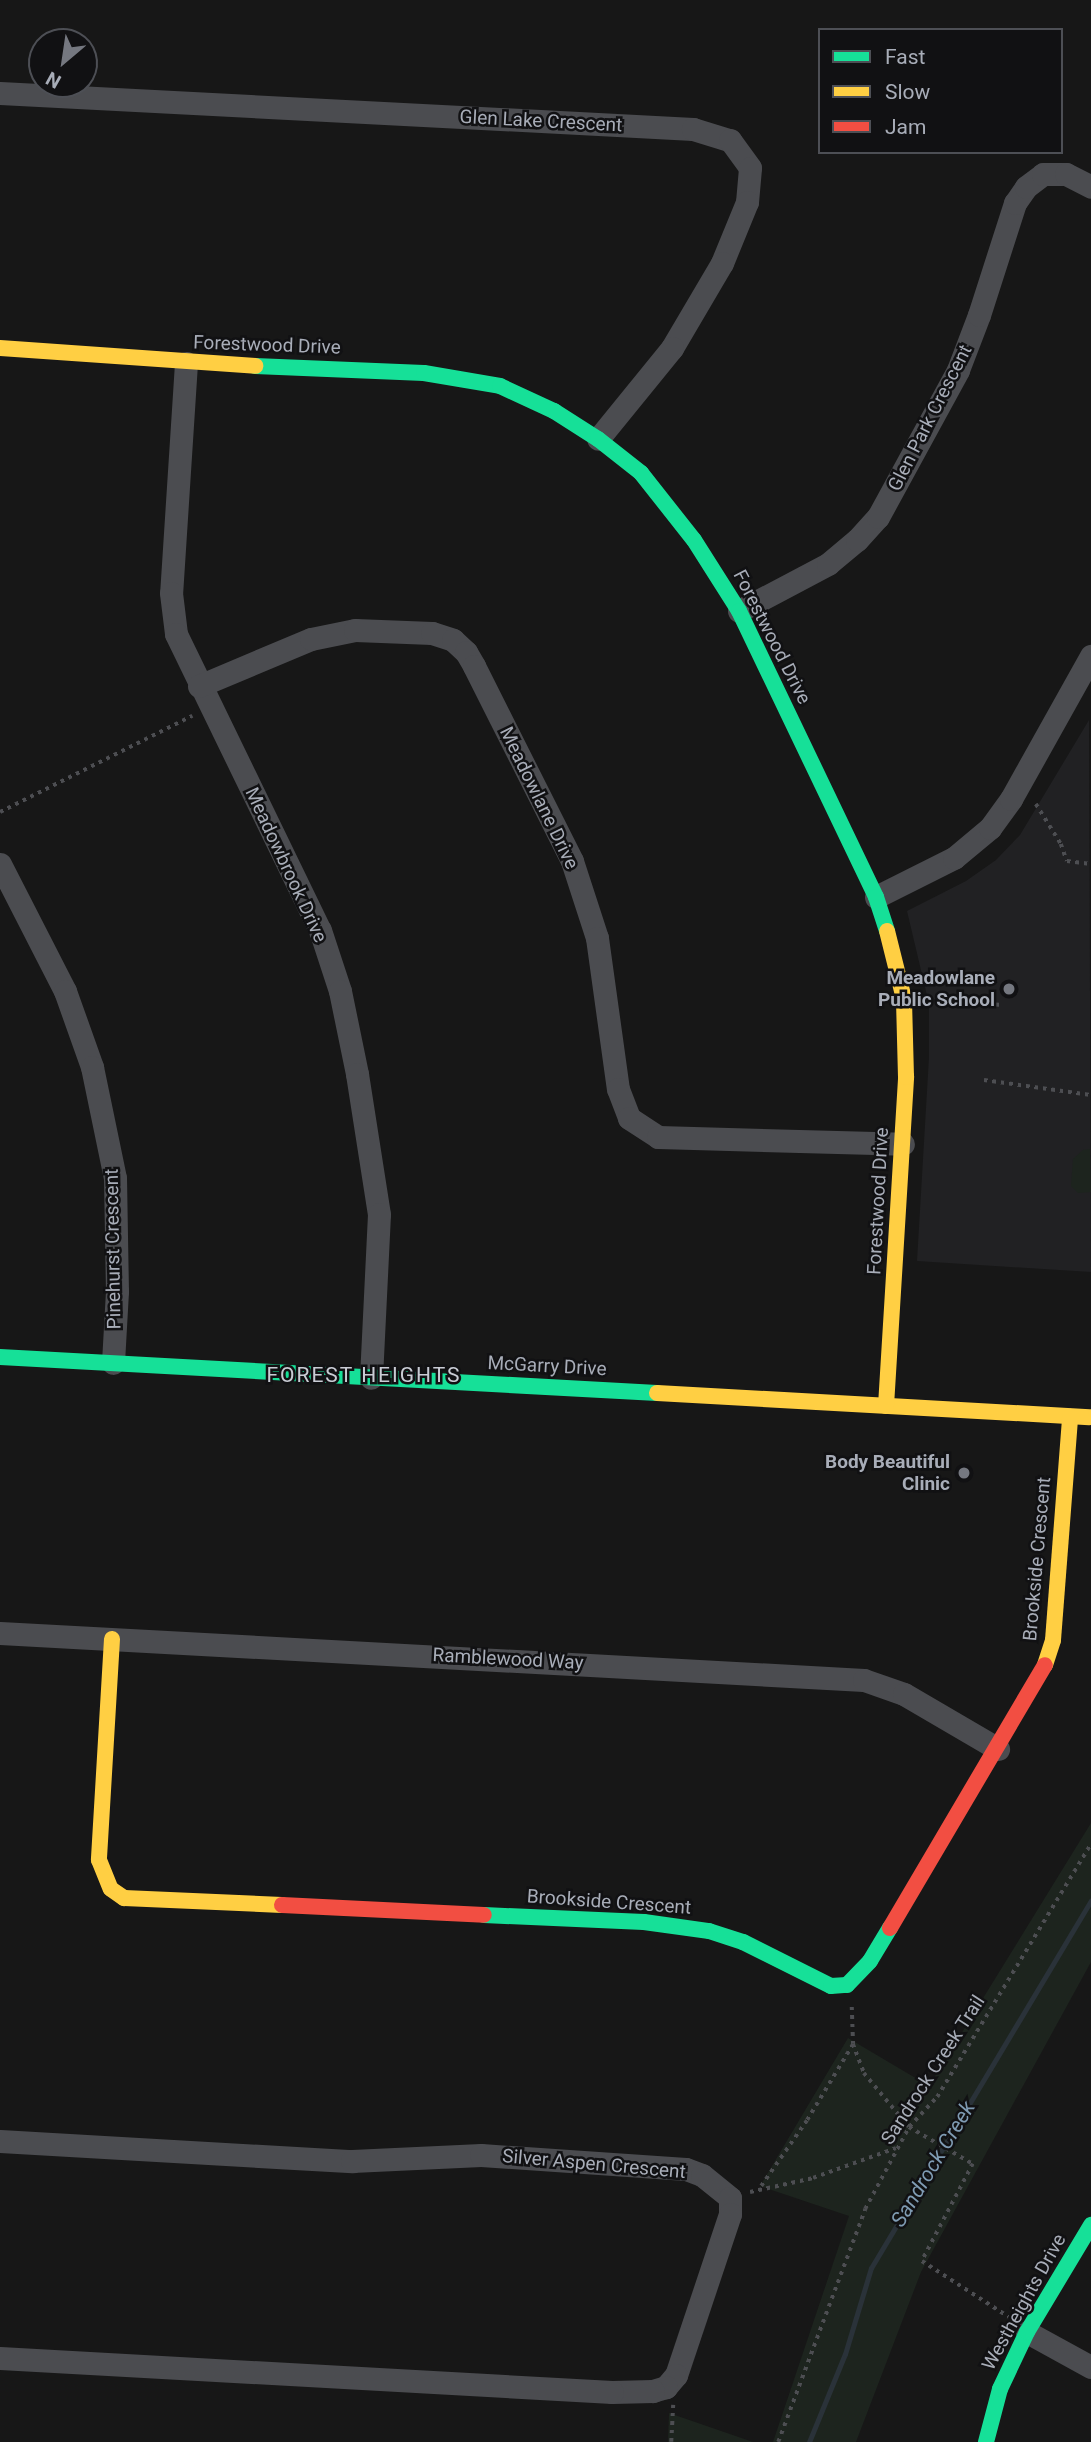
<!DOCTYPE html>
<html>
<head>
<meta charset="utf-8">
<style>
	body { margin:0 }
	#map { position:relative; width:1091px; height:2442px; overflow:hidden; background:#171717; font-family:Roboto,sans-serif }
	div>[style] { position:absolute }
	.built>* { inset:0; background:#212123 }
	.green>* { inset:0; background:#1d241e }
	.stream>* { height:5px; margin:-2.5px; padding:0 2.5px; transform-origin:2.5px; border-radius:2.5px; background:#2a3239 }
	.path>* { height:3.5px; margin-top:-1.75px; transform-origin:0; background:repeating-linear-gradient(90deg,#4d4e52 0 3.5px,transparent 0 8.5px) }
	.street>* { height:23px; margin:-11.5px; padding:0 11.5px; transform-origin:11.5px; border-radius:11.5px; background:#4b4c50 }
	.fast>* { height:16px; margin:-8px; padding:0 8px; transform-origin:8px; border-radius:8px; background:#16e098 }
	.slow>* { height:16px; margin:-8px; padding:0 8px; transform-origin:8px; border-radius:8px; background:#ffcf43 }
	.jam>* { height:16px; margin:-8px; padding:0 8px; transform-origin:8px; border-radius:8px; background:#f24e42 }
	.dots>* { width:19px; height:19px; translate:-50% -50%; box-sizing:border-box; border:4px solid #111113; border-radius:50% }
	span { translate:-50% -50%; white-space:nowrap; text-align:center; line-height:1.15; -webkit-text-stroke:5px #111113; paint-order:stroke }
	.street-label { font-size:19px; color:#a8adb8 }
	.poi-label { font-size:19px; color:#a8adb8; font-weight:700 }
	.right { translate:-100% -50%; text-align:right }
	.neighbourhood-label { font-size:21px; color:#c9ccd4; letter-spacing:2px }
	.water-label { font-size:21px; color:#7f9bb3; font-style:italic }
	.legend { position:absolute; left:818px; top:28px; width:245px; height:126px; box-sizing:border-box; background:#111113; border:2px solid #4d4f55; margin:0; padding:9px 12px; list-style:none; font-size:21px; color:#a8adb8 }
	.legend li { display:flex; align-items:center; gap:14px; height:35px }
	.legend b { width:35px; border:2px solid #4d4f55 }
	.north { position:absolute; left:28px; top:28px; width:70px; height:70px; box-sizing:border-box; background:#111113; border:2px solid #4d4f55; border-radius:50%; rotate:209deg; font-size:19px; font-weight:700; line-height:28px; text-align:center; color:#a8adb8 }
	.north::after { content:''; display:block; margin:auto; width:24px; height:32px; background:#757880; clip-path:polygon(50% 0,100% 100%,50% 72%,0 100%) }
</style>
</head>
<body>
<div id="map">
	<div class="built">
		<div style="clip-path:polygon(1089px 720px,1091px 1272px,917px 1261px,929px 1057px,929px 1004px,907px 911px,966px 881px,996px 860px,1020px 835px)"></div>
	</div>
	<div class="green">
		<div style="clip-path:polygon(1090px 1149px,1091px 1192px,1078px 1193px,1071px 1186px,1073px 1159px,1083px 1150px)"></div>
		<div style="clip-path:polygon(1091px 1823px,1091px 1962px,921px 2272px,856px 2442px,773px 2442px,849px 2216px,760px 2186px,848px 2038px,929px 2086px)"></div>
		<div style="clip-path:polygon(669px 2413px,753px 2442px,668px 2442px)"></div>
	</div>
	<div class="stream">
		<div style="left:809px;top:2442px;width:95px;rotate:-67.8deg"></div>
		<div style="left:845px;top:2354px;width:90px;rotate:-73.2deg"></div>
		<div style="left:871px;top:2268px;width:428px;rotate:-59.1deg"></div>
	</div>
	<div class="path">
		<div style="left:1036px;top:804px;width:47px;rotate:58deg"></div>
		<div style="left:1061px;top:844px;width:18px;rotate:71deg"></div>
		<div style="left:1067px;top:861px;width:24px;rotate:7deg"></div>
		<div style="left:0;top:812px;width:215px;rotate:-26.6deg"></div>
		<div style="left:928px;top:1000px;width:75px;rotate:3.8deg"></div>
		<div style="left:984px;top:1080px;width:108px;rotate:8deg"></div>
		<div style="left:852px;top:2007px;width:37px;rotate:88deg"></div>
		<div style="left:853px;top:2044px;width:31px;rotate:69deg"></div>
		<div style="left:864px;top:2073px;width:70px;rotate:50.2deg"></div>
		<div style="left:909px;top:2127px;width:74px;rotate:30deg"></div>
		<div style="left:973px;top:2164px;width:110px;rotate:117.7deg"></div>
		<div style="left:922px;top:2261px;width:103px;rotate:32.8deg"></div>
		<div style="left:761px;top:2186px;width:80px;rotate:-55.1deg"></div>
		<div style="left:807px;top:2120px;width:89px;rotate:-58.8deg"></div>
		<div style="left:750px;top:2192px;width:65px;rotate:-12.5deg"></div>
		<div style="left:813px;top:2178px;width:88px;rotate:-19.9deg"></div>
		<div style="left:671px;top:2442px;width:37px;rotate:-87deg"></div>
		<div style="left:778px;top:2442px;width:249px;rotate:-69.5deg"></div>
		<div style="left:865px;top:2209px;width:93px;rotate:-61.8deg"></div>
		<div style="left:909px;top:2127px;width:41px;rotate:-47deg"></div>
		<div style="left:937px;top:2097px;width:296px;rotate:-58.7deg"></div>
	</div>
	<div class="street">
		<div style="left:0;top:93px;width:694px;rotate:2.97deg"></div>
		<div style="left:693px;top:129px;width:39px;rotate:17deg"></div>
		<div style="left:730px;top:140px;width:34px;rotate:54deg"></div>
		<div style="left:750px;top:168px;width:34px;rotate:95deg"></div>
		<div style="left:747px;top:202px;width:66px;rotate:112.3deg"></div>
		<div style="left:722px;top:263px;width:99px;rotate:120.5deg"></div>
		<div style="left:672px;top:348px;width:117px;rotate:129.1deg"></div>
		<div style="left:186px;top:363px;width:230px;rotate:93.7deg"></div>
		<div style="left:171px;top:593px;width:41px;rotate:83deg"></div>
		<div style="left:176px;top:634px;width:329px;rotate:64.1deg"></div>
		<div style="left:320px;top:930px;width:64px;rotate:71.8deg"></div>
		<div style="left:340px;top:991px;width:85px;rotate:78.4deg"></div>
		<div style="left:357px;top:1074px;width:142px;rotate:81.1deg"></div>
		<div style="left:379px;top:1214px;width:164px;rotate:92.8deg"></div>
		<div style="left:739px;top:611px;width:101px;rotate:-27.8deg"></div>
		<div style="left:828px;top:564px;width:38px;rotate:-40deg"></div>
		<div style="left:857px;top:540px;width:31px;rotate:-48deg"></div>
		<div style="left:878px;top:517px;width:167px;rotate:-61.4deg"></div>
		<div style="left:958px;top:370px;width:59px;rotate:-69.1deg"></div>
		<div style="left:979px;top:315px;width:118px;rotate:-72.2deg"></div>
		<div style="left:1015px;top:203px;width:19px;rotate:-55deg"></div>
		<div style="left:1026px;top:187px;width:21px;rotate:-37deg"></div>
		<div style="left:1043px;top:174px;width:23px"></div>
		<div style="left:1066px;top:174px;width:28px;rotate:27deg"></div>
		<div style="left:199px;top:686px;width:121px;rotate:-22.8deg"></div>
		<div style="left:311px;top:639px;width:45px;rotate:-11.6deg"></div>
		<div style="left:355px;top:630px;width:77px;rotate:2.2deg"></div>
		<div style="left:432px;top:633px;width:22px;rotate:18deg"></div>
		<div style="left:453px;top:640px;width:18px;rotate:43deg"></div>
		<div style="left:466px;top:652px;width:16px;rotate:60deg"></div>
		<div style="left:474px;top:666px;width:218px;rotate:63.3deg"></div>
		<div style="left:572px;top:861px;width:81px;rotate:72deg"></div>
		<div style="left:597px;top:938px;width:152px;rotate:82.1deg"></div>
		<div style="left:618px;top:1089px;width:31px;rotate:69deg"></div>
		<div style="left:629px;top:1118px;width:35px;rotate:33deg"></div>
		<div style="left:658px;top:1137px;width:245px;rotate:1.6deg"></div>
		<div style="left:0;top:864px;width:143px;rotate:62.9deg"></div>
		<div style="left:65px;top:991px;width:81px;rotate:70.4deg"></div>
		<div style="left:92px;top:1067px;width:113px;rotate:78.3deg"></div>
		<div style="left:115px;top:1178px;width:113px;rotate:89deg"></div>
		<div style="left:117px;top:1291px;width:72px;rotate:93.2deg"></div>
		<div style="left:876px;top:897px;width:87px;rotate:-26.6deg"></div>
		<div style="left:954px;top:858px;width:47px;rotate:-39.8deg"></div>
		<div style="left:990px;top:828px;width:36px;rotate:-54deg"></div>
		<div style="left:1011px;top:799px;width:164px;rotate:-60.8deg"></div>
		<div style="left:0;top:1633px;width:865px;rotate:3.11deg"></div>
		<div style="left:864px;top:1680px;width:42px;rotate:19.3deg"></div>
		<div style="left:904px;top:1694px;width:109px;rotate:30.3deg"></div>
		<div style="left:0;top:2141px;width:353px;rotate:3.3deg"></div>
		<div style="left:352px;top:2161px;width:129px;rotate:-2.7deg"></div>
		<div style="left:481px;top:2155px;width:205px;rotate:3.9deg"></div>
		<div style="left:686px;top:2169px;width:17px;rotate:21deg"></div>
		<div style="left:702px;top:2175px;width:36px;rotate:39deg"></div>
		<div style="left:730px;top:2198px;width:16px;rotate:90deg"></div>
		<div style="left:730px;top:2214px;width:170px;rotate:108.5deg"></div>
		<div style="left:676px;top:2375px;width:16px;rotate:130deg"></div>
		<div style="left:666px;top:2387px;width:14px;rotate:163deg"></div>
		<div style="left:653px;top:2391px;width:41px;rotate:178.6deg"></div>
		<div style="left:612px;top:2392px;width:613px;rotate:-176.82deg"></div>
		<div style="left:1027px;top:2332px;width:73px;rotate:28.7deg"></div>
	</div>
	<div class="fast">
		<div style="left:255px;top:366px;width:169px;rotate:2.4deg"></div>
		<div style="left:424px;top:373px;width:77px;rotate:9.7deg"></div>
		<div style="left:500px;top:386px;width:60px;rotate:24.8deg"></div>
		<div style="left:554px;top:411px;width:52px;rotate:32.5deg"></div>
		<div style="left:598px;top:439px;width:55px;rotate:38.3deg"></div>
		<div style="left:641px;top:473px;width:85px;rotate:51.7deg"></div>
		<div style="left:694px;top:540px;width:84px;rotate:57.6deg"></div>
		<div style="left:739px;top:611px;width:317px;rotate:64.4deg"></div>
		<div style="left:876px;top:897px;width:36px;rotate:72deg"></div>
		<div style="left:0;top:1357px;width:658px;rotate:3.14deg"></div>
		<div style="left:484px;top:1915px;width:160px;rotate:2.5deg"></div>
		<div style="left:644px;top:1922px;width:66px;rotate:7.9deg"></div>
		<div style="left:709px;top:1931px;width:36px;rotate:18deg"></div>
		<div style="left:743px;top:1942px;width:98px;rotate:26.6deg"></div>
		<div style="left:831px;top:1986px;width:16px;rotate:-4deg"></div>
		<div style="left:847px;top:1985px;width:33px;rotate:-46deg"></div>
		<div style="left:870px;top:1961px;width:39px;rotate:-59deg"></div>
		<div style="left:986px;top:2442px;width:55px;rotate:-75.2deg"></div>
		<div style="left:1000px;top:2389px;width:63px;rotate:-64.7deg"></div>
		<div style="left:1027px;top:2332px;width:125px;rotate:-59.1deg"></div>
	</div>
	<div class="slow">
		<div style="left:0;top:348px;width:256px;rotate:4deg"></div>
		<div style="left:657px;top:1393px;width:433px;rotate:3.2deg"></div>
		<div style="left:886px;top:1406px;width:330px;rotate:-86.5deg"></div>
		<div style="left:906px;top:1077px;width:78px;rotate:-91.5deg"></div>
		<div style="left:904px;top:999px;width:70px;rotate:-104deg"></div>
		<div style="left:112px;top:1639px;width:221px;rotate:93.4deg"></div>
		<div style="left:99px;top:1860px;width:31px;rotate:68deg"></div>
		<div style="left:111px;top:1889px;width:16px;rotate:35deg"></div>
		<div style="left:124px;top:1898px;width:158px;rotate:2.5deg"></div>
		<div style="left:1045px;top:1665px;width:26px;rotate:-72deg"></div>
		<div style="left:1053px;top:1640px;width:224px;rotate:-85.6deg"></div>
	</div>
	<div class="jam">
		<div style="left:282px;top:1905px;width:202px;rotate:2.8deg"></div>
		<div style="left:890px;top:1928px;width:305px;rotate:-59.5deg"></div>
	</div>
	<div class="dots">
		<div style="left:1009px;top:989px;background:#757880"></div>
		<div style="left:964px;top:1473px;background:#757880"></div>
	</div>
	<div class="street-label">
		<span style="left:541px;top:121px;rotate:3deg">Glen Lake Crescent</span>
		<span style="left:267px;top:345px;rotate:2deg">Forestwood Drive</span>
		<span style="left:930px;top:418px;rotate:-63deg">Glen Park Crescent</span>
		<span style="left:772px;top:637px;rotate:63deg">Forestwood Drive</span>
		<span style="left:539px;top:798px;rotate:64deg">Meadowlane Drive</span>
		<span style="left:286px;top:865px;rotate:65deg">Meadowbrook Drive</span>
		<span style="left:878px;top:1201px;rotate:-87deg">Forestwood Drive</span>
		<span style="left:113px;top:1249px;rotate:-91deg">Pinehurst Crescent</span>
		<span style="left:547px;top:1366px;rotate:3deg">McGarry Drive</span>
		<span style="left:1037px;top:1559px;rotate:-85deg">Brookside Crescent</span>
		<span style="left:508px;top:1659px;rotate:3deg">Ramblewood Way</span>
		<span style="left:609px;top:1902px;rotate:4deg">Brookside Crescent</span>
		<span style="left:933px;top:2070px;rotate:-57deg">Sandrock Creek Trail</span>
		<span style="left:594px;top:2164px;rotate:5deg">Silver Aspen Crescent</span>
		<span style="left:1024px;top:2302px;rotate:-61deg">Westheights Drive</span>
	</div>
	<div class="poi-label">
		<span class="right" style="left:995px;top:989px">Meadowlane<br>Public School</span>
		<span class="right" style="left:950px;top:1473px">Body Beautiful<br>Clinic</span>
	</div>
	<div class="neighbourhood-label">
		<span style="left:364px;top:1375px">FOREST HEIGHTS</span>
	</div>
	<div class="water-label">
		<span style="left:933px;top:2164px;rotate:-59deg">Sandrock Creek</span>
	</div>
	<ul class="legend">
	<li><b style="height:9px;background:#16e098"></b>Fast</li>
	<li><b style="height:9px;background:#ffcf43"></b>Slow</li>
	<li><b style="height:9px;background:#f24e42"></b>Jam</li>
	</ul>
	<div class="north">N</div>
</div>
</body>
</html>
